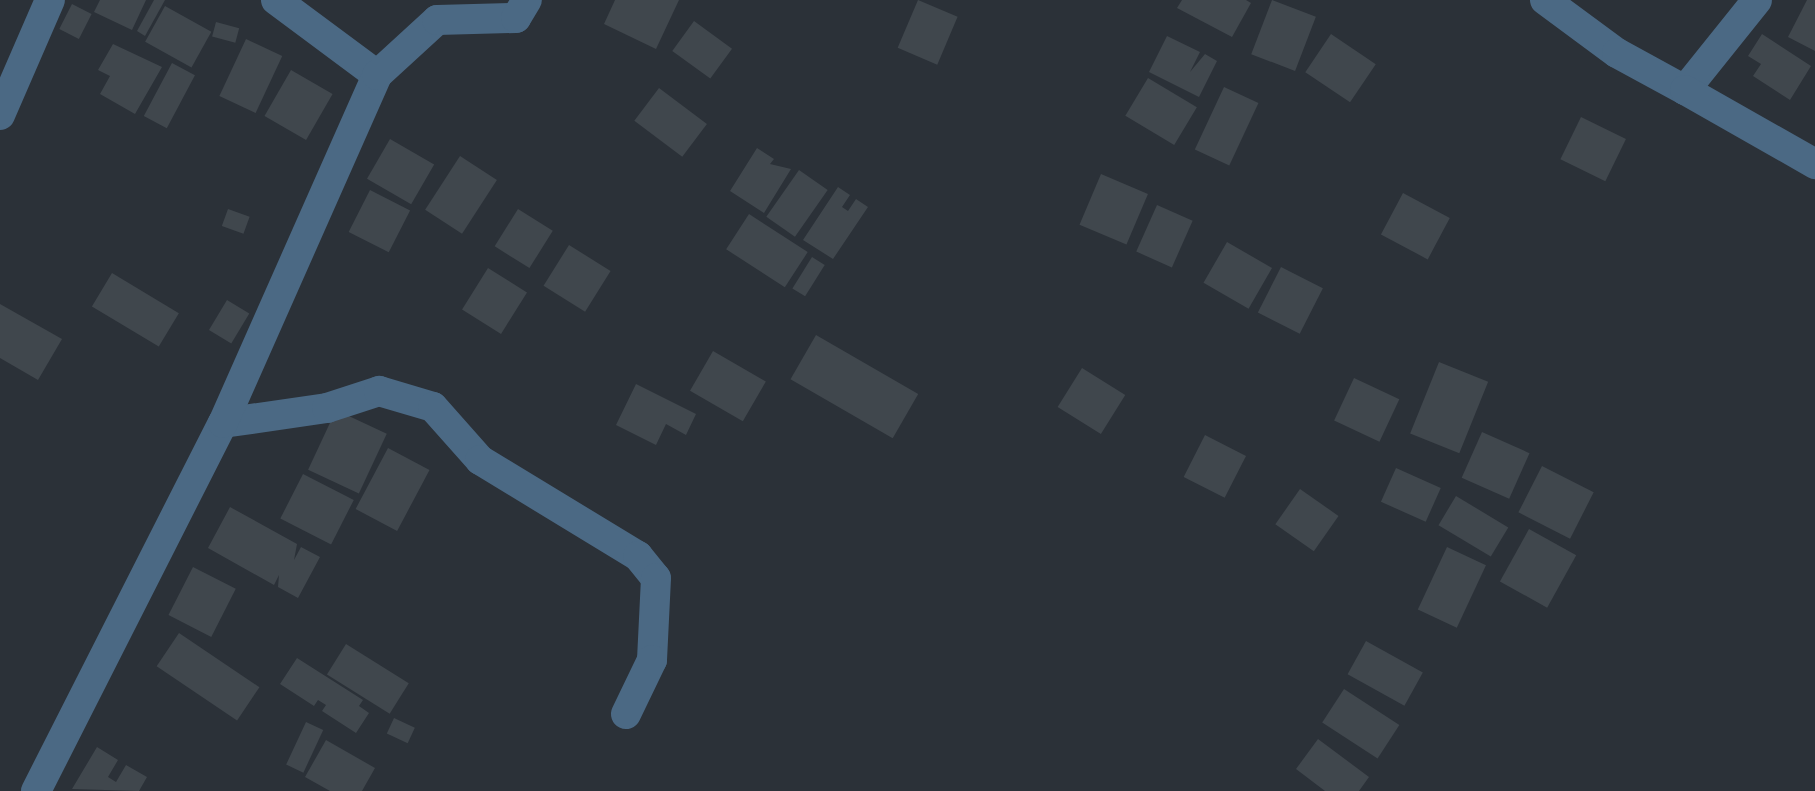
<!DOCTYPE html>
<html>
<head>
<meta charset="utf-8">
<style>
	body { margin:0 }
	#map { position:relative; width:1815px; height:791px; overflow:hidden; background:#2b3138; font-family:Lora,serif }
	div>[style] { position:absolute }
	.building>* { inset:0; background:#40474d; transform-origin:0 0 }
	.street>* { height:30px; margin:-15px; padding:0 15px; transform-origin:15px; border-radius:15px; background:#4b6984 }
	span { translate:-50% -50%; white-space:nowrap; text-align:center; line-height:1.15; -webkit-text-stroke:9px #16191c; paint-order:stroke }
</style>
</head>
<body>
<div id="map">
	<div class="building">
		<div style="clip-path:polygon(100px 0,146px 0,132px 30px,94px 12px)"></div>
		<div style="clip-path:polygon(154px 0,165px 0,145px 36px,137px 31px)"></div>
		<div style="clip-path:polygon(615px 0,679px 0,656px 49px,604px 24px)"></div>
		<div style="left:918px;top:0;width:43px;height:52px;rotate:23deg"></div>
		<div style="clip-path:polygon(1182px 0,1246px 0,1251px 3px,1232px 37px,1177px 8px)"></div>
		<div style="left:1272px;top:0;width:47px;height:58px;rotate:21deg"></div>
		<div style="clip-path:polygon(1807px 0,1815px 0,1815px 51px,1788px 37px)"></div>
		<div style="left:72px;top:4px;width:22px;height:28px;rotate:27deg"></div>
		<div style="left:165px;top:6px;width:53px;height:41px;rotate:29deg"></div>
		<div style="left:694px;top:21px;width:47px;height:37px;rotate:36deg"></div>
		<div style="left:216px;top:22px;width:24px;height:15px;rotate:15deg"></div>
		<div style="left:1331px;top:34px;width:54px;height:46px;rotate:34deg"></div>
		<div style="clip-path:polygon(1762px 34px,1811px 66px,1790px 100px,1753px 76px,1761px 64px,1748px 56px)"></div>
		<div style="clip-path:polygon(1167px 36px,1200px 52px,1190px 72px,1205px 54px,1217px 61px,1199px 97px,1149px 72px)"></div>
		<div style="left:246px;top:39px;width:40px;height:63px;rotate:25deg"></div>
		<div style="clip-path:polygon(113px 44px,162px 67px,135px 114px,100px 94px,110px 76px,98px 70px)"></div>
		<div style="left:172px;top:63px;width:26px;height:60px;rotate:28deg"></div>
		<div style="left:291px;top:70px;width:48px;height:53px;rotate:30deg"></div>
		<div style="left:1148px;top:78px;width:57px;height:44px;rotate:31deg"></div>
		<div style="left:1224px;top:87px;width:38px;height:69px;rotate:25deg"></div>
		<div style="left:659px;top:88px;width:60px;height:41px;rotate:37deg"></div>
		<div style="left:1581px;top:117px;width:50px;height:47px;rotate:26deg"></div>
		<div style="left:390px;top:139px;width:51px;height:46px;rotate:30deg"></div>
		<div style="clip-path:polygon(757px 148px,774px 159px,770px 164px,791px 169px,764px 213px,730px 191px)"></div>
		<div style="left:460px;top:156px;width:44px;height:64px;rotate:33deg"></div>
		<div style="left:799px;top:170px;width:35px;height:57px;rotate:35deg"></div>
		<div style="left:1101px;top:174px;width:51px;height:55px;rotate:23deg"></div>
		<div style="clip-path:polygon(838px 187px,850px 195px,842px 207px,848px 211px,856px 199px,868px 207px,833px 259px,803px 240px)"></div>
		<div style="left:370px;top:190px;width:45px;height:47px;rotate:27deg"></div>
		<div style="left:1403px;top:193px;width:53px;height:47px;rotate:28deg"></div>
		<div style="left:1157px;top:205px;width:39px;height:51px;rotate:24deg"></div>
		<div style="left:228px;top:209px;width:23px;height:18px;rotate:20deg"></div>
		<div style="left:518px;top:209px;width:41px;height:44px;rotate:32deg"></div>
		<div style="left:749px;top:214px;width:70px;height:42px;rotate:33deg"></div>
		<div style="left:1227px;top:242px;width:52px;height:47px;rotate:30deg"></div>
		<div style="left:569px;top:245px;width:49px;height:48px;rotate:32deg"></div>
		<div style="left:812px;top:257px;width:15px;height:37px;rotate:32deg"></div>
		<div style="left:1281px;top:267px;width:47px;height:51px;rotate:27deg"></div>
		<div style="left:488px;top:268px;width:46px;height:49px;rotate:32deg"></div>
		<div style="left:112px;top:273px;width:78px;height:39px;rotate:31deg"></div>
		<div style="left:227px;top:300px;width:26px;height:35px;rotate:31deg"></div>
		<div style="clip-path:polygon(0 304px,62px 339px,38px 380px,0 358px)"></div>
		<div style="left:816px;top:335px;width:118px;height:51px;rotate:30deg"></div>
		<div style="left:713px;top:351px;width:61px;height:46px;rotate:30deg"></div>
		<div style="left:1439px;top:362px;width:53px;height:77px;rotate:22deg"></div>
		<div style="left:1082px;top:368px;width:51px;height:46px;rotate:32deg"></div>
		<div style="left:1354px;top:378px;width:50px;height:47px;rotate:25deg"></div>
		<div style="clip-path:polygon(636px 384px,696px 414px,686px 435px,666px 424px,656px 445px,616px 425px)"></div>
		<div style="left:336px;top:410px;width:56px;height:66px;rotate:25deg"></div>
		<div style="left:1482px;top:432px;width:52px;height:50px;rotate:24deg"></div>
		<div style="left:1205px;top:435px;width:46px;height:47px;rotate:27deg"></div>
		<div style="left:388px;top:448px;width:47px;height:69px;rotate:28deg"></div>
		<div style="left:1542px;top:466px;width:58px;height:52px;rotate:27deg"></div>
		<div style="left:1396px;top:468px;width:49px;height:37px;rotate:24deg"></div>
		<div style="left:303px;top:474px;width:57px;height:50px;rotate:27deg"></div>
		<div style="left:1300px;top:489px;width:47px;height:43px;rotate:35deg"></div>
		<div style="left:1456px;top:496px;width:61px;height:34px;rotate:31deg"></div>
		<div style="clip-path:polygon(230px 507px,297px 544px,294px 560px,301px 547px,320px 557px,298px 598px,278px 587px,279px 575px,274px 585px,208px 548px)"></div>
		<div style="left:1529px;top:529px;width:54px;height:60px;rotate:29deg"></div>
		<div style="left:1447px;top:547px;width:43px;height:69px;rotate:25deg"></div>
		<div style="left:193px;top:567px;width:48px;height:54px;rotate:27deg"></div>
		<div style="left:179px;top:633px;width:97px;height:40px;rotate:34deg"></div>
		<div style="left:1366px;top:641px;width:65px;height:38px;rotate:29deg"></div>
		<div style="left:346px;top:644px;width:74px;height:36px;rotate:32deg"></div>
		<div style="clip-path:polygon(297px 658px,363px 700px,359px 706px,369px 713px,356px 733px,322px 711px,326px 705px,318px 700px,314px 706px,280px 684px)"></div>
		<div style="left:1344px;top:689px;width:66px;height:40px;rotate:33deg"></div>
		<div style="left:394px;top:718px;width:23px;height:17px;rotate:25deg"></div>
		<div style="left:306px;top:722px;width:19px;height:47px;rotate:25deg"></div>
		<div style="clip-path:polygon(1318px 739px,1369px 777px,1359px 791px,1325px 791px,1296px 769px)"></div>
		<div style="clip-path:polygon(326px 740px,375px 768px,362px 791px,330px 791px,305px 777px)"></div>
		<div style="clip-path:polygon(97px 747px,118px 760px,108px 777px,116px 782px,126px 765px,147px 777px,139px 791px,72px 789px)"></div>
	</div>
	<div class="street">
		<div style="left:276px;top:0;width:126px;rotate:36.6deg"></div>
		<div style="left:1545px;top:0;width:89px;rotate:36.4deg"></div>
		<div style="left:1617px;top:53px;width:77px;rotate:28.6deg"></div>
		<div style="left:1685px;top:90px;width:115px;rotate:-51.3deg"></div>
		<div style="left:1685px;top:90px;width:150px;rotate:29.6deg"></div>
		<div style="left:0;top:115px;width:125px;rotate:-66.5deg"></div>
		<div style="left:223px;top:423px;width:105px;rotate:-8.2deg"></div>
		<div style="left:327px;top:408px;width:55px;rotate:-18.1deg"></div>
		<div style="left:379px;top:391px;width:56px;rotate:16.5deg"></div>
		<div style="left:433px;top:407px;width:71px;rotate:48.4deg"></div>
		<div style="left:480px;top:460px;width:185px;rotate:31.3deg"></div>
		<div style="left:638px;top:556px;width:28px;rotate:51deg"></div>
		<div style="left:656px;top:578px;width:82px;rotate:92.8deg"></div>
		<div style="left:652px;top:660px;width:60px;rotate:115.7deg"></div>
		<div style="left:36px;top:791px;width:413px;rotate:-63.1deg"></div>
		<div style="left:223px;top:423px;width:381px;rotate:-66.1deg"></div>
		<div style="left:377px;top:75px;width:81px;rotate:-42.5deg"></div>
		<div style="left:437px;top:20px;width:79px;rotate:-1.5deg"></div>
		<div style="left:516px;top:18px;width:21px;rotate:-59deg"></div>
	</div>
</div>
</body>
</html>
